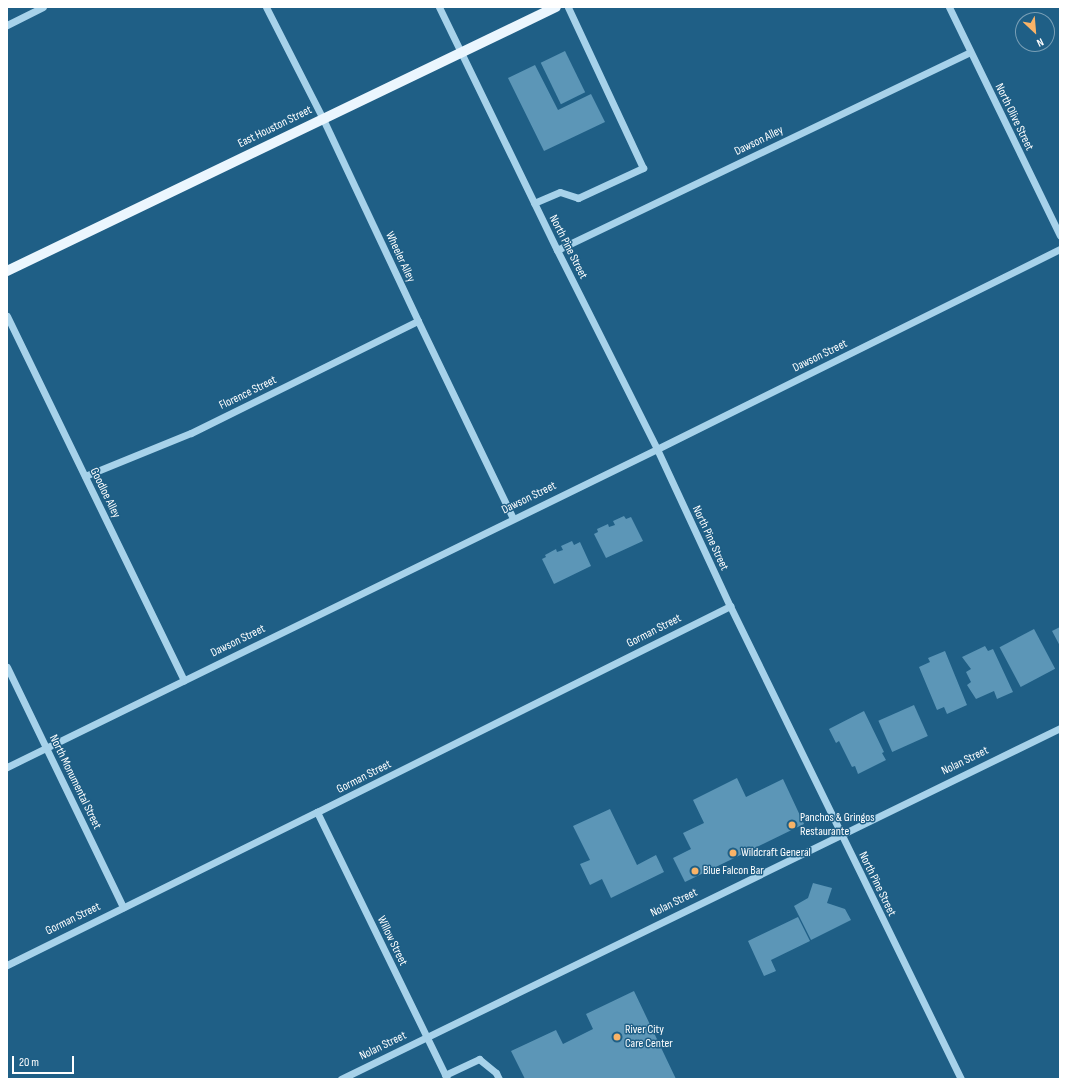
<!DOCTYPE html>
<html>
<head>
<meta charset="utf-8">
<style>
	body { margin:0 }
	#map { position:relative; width:1067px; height:1086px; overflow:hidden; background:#1f5f86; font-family:"Sofia Sans Condensed",sans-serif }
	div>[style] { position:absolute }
	.building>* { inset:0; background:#5c96b7; transform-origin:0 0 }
	.minor>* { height:7px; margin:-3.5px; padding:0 3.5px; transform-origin:3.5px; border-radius:3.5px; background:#a7d2ea }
	.major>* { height:10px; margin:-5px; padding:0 5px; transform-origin:5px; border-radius:5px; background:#ebf6fe }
	.dots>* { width:11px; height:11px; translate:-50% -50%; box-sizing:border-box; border:2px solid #1f5f86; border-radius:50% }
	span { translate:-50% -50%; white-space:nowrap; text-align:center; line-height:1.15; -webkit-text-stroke:3px #1f5f86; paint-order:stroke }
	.street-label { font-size:12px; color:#fff }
	.poi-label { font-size:12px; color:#fff }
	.left { translate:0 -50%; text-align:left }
	.frame { position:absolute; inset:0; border:8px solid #fff; pointer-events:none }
	.north { position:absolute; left:1015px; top:12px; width:40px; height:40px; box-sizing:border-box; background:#1f5f86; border:1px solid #799fb6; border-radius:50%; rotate:154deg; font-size:11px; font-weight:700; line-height:16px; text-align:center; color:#fff }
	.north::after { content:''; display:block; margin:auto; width:14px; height:18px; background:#f9b367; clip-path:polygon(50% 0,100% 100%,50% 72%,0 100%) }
	.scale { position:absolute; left:12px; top:1056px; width:62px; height:18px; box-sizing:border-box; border:2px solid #fff; border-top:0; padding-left:5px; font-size:12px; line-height:14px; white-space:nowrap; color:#fff; -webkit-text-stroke:3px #1f5f86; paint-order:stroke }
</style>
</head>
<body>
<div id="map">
	<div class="building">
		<div style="left:565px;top:51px;width:46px;height:27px;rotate:64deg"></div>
		<div style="clip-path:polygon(535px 65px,558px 110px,591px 94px,605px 122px,544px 151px,508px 78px)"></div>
		<div style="clip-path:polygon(624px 516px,626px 519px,631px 517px,643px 541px,606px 558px,594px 534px,598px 532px,597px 529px,608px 524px,609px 527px,615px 525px,613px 521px)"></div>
		<div style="clip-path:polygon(572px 541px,574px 545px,580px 542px,591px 566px,554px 584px,542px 559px,546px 557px,545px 555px,556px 549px,557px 552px,563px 550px,561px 546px)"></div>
		<div style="clip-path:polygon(1060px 627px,1060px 646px,1052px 631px)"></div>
		<div style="left:1034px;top:629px;width:45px;height:39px;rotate:62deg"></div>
		<div style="clip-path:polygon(985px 646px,988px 651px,993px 649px,1013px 692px,997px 699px,994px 691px,976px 699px,967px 685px,971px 682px,966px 672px,971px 669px,962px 657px)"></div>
		<div style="clip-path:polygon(945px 651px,967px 705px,947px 714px,944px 707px,937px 710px,919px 667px,930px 662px,928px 658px)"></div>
		<div style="left:914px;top:705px;width:34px;height:39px;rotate:66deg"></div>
		<div style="clip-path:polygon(864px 711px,884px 752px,882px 753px,886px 760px,858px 774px,855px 766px,852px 767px,839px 741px,836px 743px,829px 729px)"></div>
		<div style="clip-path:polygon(737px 778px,746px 797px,783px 779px,804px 824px,685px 882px,673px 858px,691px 849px,683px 833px,704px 823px,693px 800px)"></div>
		<div style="clip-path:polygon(610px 809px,637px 865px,656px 855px,664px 872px,611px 898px,602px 879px,590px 885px,580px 864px,590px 860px,573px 826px)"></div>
		<div style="clip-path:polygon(813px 883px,832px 888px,827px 903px,845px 909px,851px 920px,811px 940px,794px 906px,808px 898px)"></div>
		<div style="clip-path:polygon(798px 917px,810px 941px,771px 960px,776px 971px,764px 976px,748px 941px)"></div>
		<div style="clip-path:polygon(634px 991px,676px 1079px,525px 1079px,511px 1051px,556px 1030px,563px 1044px,593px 1029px,586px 1014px)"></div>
	</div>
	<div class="minor">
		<div style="left:266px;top:7px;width:126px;rotate:63deg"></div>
		<div style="left:323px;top:119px;width:223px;rotate:64.8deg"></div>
		<div style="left:418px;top:321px;width:219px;rotate:64.3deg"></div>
		<div style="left:439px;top:7px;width:270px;rotate:64.1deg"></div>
		<div style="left:557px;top:250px;width:223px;rotate:63.3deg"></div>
		<div style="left:657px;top:449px;width:173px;rotate:65.1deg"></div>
		<div style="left:730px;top:606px;width:526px;rotate:63.97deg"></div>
		<div style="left:949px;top:7px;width:254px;rotate:64.1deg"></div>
		<div style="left:7px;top:25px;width:40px;rotate:-26.6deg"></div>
		<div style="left:534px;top:203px;width:28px;rotate:-23deg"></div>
		<div style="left:560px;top:192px;width:19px;rotate:18deg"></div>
		<div style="left:578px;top:198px;width:72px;rotate:-24.8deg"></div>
		<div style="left:643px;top:168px;width:178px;rotate:-115deg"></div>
		<div style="left:557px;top:250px;width:458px;rotate:-25.6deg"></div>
		<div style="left:7px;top:316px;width:405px;rotate:64.1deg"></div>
		<div style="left:85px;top:476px;width:114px;rotate:-22.1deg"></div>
		<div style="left:191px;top:433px;width:253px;rotate:-26.3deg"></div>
		<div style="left:7px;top:667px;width:267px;rotate:64.2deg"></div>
		<div style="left:7px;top:767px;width:724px;rotate:-26.07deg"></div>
		<div style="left:657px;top:449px;width:450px;rotate:-26.4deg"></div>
		<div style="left:317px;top:812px;width:297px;rotate:64deg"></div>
		<div style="left:7px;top:965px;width:346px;rotate:-26.3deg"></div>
		<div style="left:317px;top:812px;width:462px;rotate:-26.5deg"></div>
		<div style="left:445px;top:1075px;width:38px;rotate:-25deg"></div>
		<div style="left:479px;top:1059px;width:22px;rotate:39deg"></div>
		<div style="left:496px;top:1073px;width:7px;rotate:63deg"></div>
		<div style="left:341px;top:1079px;width:800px;rotate:-26.02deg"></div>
	</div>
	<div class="major">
		<div style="left:7px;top:271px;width:609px;rotate:-25.68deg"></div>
	</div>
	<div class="dots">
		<div style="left:792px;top:825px;background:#f9b367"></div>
		<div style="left:733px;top:853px;background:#f9b367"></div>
		<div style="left:695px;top:871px;background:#f9b367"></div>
		<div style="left:617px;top:1037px;background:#f9b367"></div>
	</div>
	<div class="street-label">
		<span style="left:1014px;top:117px;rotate:64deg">North Olive Street</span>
		<span style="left:275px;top:127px;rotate:-26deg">East Houston Street</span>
		<span style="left:759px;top:141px;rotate:-26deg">Dawson Alley</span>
		<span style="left:568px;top:247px;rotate:63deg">North Pine Street</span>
		<span style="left:400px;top:257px;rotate:65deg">Wheeler Alley</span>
		<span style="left:820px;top:356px;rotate:-26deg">Dawson Street</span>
		<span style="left:248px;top:393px;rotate:-26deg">Florence Street</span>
		<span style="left:105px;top:493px;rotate:64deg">Goodloe Alley</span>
		<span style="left:529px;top:498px;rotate:-26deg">Dawson Street</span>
		<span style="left:710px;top:538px;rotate:65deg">North Pine Street</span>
		<span style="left:654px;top:631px;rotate:-27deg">Gorman Street</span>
		<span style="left:238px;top:641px;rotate:-26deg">Dawson Street</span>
		<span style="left:965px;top:761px;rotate:-26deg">Nolan Street</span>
		<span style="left:364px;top:777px;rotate:-27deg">Gorman Street</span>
		<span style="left:75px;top:782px;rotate:64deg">North Monumental Street</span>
		<span style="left:877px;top:884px;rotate:64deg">North Pine Street</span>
		<span style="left:674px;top:903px;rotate:-26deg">Nolan Street</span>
		<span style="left:73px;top:919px;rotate:-26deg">Gorman Street</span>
		<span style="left:392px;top:941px;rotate:64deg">Willow Street</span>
		<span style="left:383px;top:1046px;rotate:-26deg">Nolan Street</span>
	</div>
	<div class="poi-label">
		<span class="left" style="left:800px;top:825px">Panchos &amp; Gringos<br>Restaurante</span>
		<span class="left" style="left:741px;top:853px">Wildcraft General</span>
		<span class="left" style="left:703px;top:871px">Blue Falcon Bar</span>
		<span class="left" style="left:625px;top:1037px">River City<br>Care Center</span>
	</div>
	<div class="frame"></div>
	<div class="north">N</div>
	<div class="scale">20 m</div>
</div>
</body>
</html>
